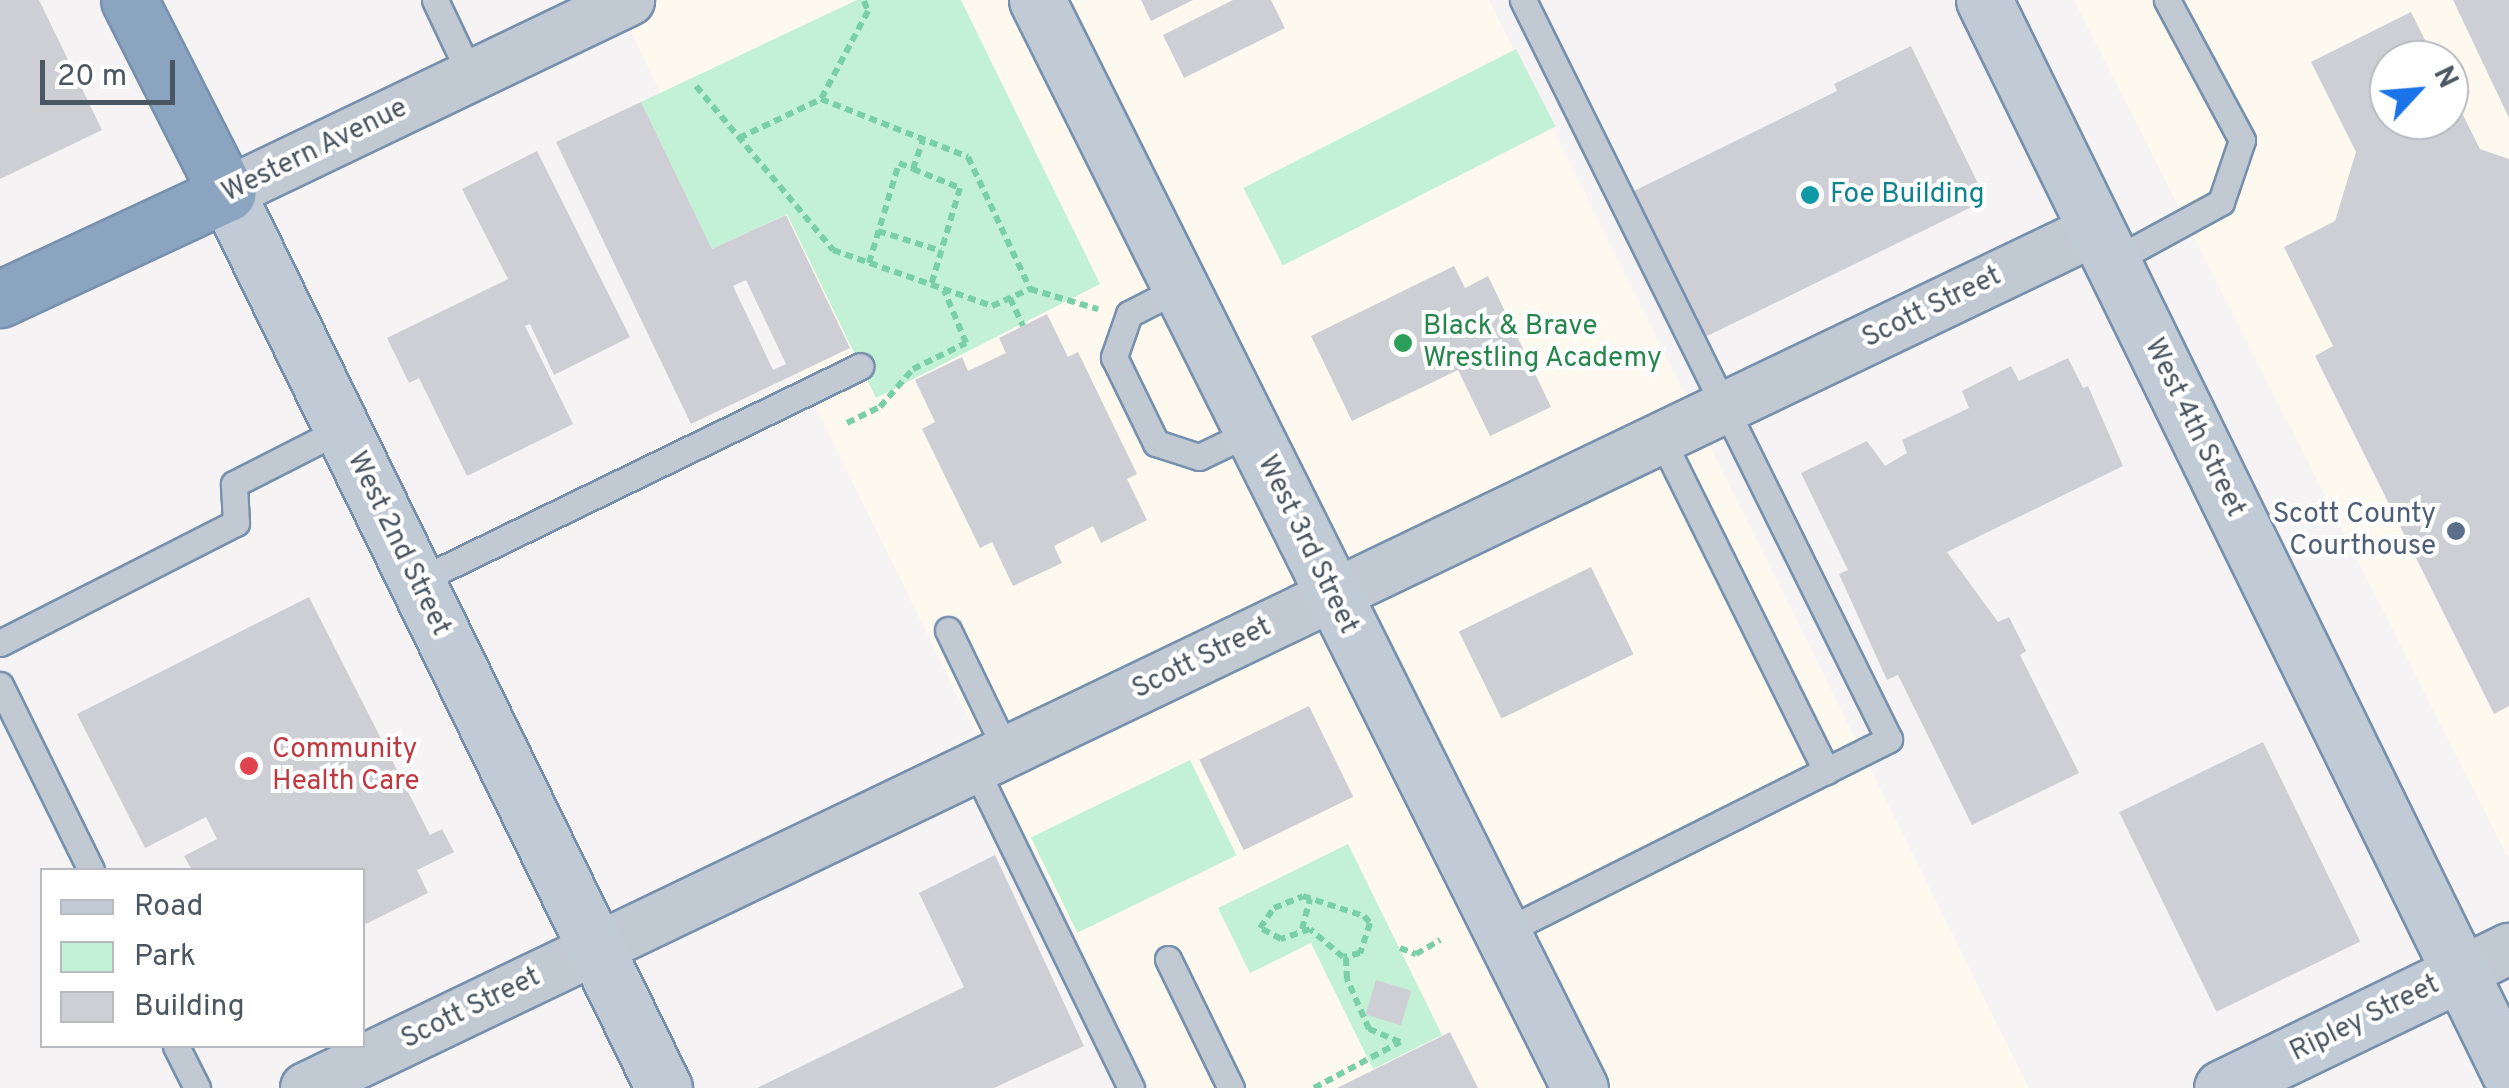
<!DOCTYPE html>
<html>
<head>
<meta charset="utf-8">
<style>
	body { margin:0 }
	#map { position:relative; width:2509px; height:1088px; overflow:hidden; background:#f5f3f3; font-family:Overpass,sans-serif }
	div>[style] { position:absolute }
	.commercial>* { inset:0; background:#fdf9ef }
	.green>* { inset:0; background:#c3f1d5; transform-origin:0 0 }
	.building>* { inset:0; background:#cdcfd5; transform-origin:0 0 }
	.path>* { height:6px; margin-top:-3px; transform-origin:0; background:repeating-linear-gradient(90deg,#7ad0a6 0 8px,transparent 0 13px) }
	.roads { filter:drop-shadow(2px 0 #7690ad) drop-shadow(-2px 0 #7690ad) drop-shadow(0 2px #7690ad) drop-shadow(0 -2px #7690ad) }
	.lane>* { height:25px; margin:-12.5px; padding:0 12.5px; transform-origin:12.5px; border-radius:12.5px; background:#c1cad2 }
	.street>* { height:50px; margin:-25px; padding:0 25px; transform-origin:25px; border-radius:25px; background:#c1cad2 }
	.secondary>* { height:55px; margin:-27.5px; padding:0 27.5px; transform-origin:27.5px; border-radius:27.5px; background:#c1cbd6 }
	.highway>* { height:55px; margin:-27.5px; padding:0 27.5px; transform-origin:27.5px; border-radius:27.5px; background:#8ba5c1 }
	.dots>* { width:28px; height:28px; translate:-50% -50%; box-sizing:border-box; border:5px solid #fff; border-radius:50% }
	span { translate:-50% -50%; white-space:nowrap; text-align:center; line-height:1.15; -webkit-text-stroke:8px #fff; paint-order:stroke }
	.street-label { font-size:28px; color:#4a5661 }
	.culture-label { font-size:28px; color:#0d838f }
	.left { translate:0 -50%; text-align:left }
	.leisure-label { font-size:28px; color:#27864d }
	.service-label { font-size:28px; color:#4e5e75 }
	.right { translate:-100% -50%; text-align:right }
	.health-label { font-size:28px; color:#be3a42 }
	.legend { position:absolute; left:40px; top:868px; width:325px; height:180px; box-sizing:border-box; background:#fff; border:2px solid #b7bbc0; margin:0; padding:12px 18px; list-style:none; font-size:30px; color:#4a5661 }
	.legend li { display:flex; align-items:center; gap:20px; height:50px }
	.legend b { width:50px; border:2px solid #b7bbc0 }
	.north { position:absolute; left:2369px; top:40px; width:100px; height:100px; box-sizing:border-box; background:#fff; border:2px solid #b7bbc0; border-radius:50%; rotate:64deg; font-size:28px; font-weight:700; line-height:40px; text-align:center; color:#4a5661 }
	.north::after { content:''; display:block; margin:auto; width:35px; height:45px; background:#1a73e8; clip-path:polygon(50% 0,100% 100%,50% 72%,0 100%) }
	.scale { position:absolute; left:40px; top:60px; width:135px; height:45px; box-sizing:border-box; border:5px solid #4a5661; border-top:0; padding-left:12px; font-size:30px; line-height:35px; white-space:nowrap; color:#4a5661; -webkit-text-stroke:8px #fff; paint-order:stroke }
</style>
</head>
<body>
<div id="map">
	<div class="commercial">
		<div style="clip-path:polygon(615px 0,1489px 0,2029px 1088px,1151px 1088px)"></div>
		<div style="clip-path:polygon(evenodd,2074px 0,2509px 0,2509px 855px,2507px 856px,2074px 0,2389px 60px,2449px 60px,2449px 120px,2389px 120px,2389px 60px)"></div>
	</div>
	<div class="green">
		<div style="clip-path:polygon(857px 0,961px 0,1100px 284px,876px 398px,787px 214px,712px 249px,641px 102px)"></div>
		<div style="left:1516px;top:49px;width:87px;height:306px;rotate:63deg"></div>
		<div style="left:1190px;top:760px;width:106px;height:177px;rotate:64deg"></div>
		<div style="clip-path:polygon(1348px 844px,1442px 1035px,1373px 1069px,1311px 943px,1250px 973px,1218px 908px)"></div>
	</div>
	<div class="building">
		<div style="clip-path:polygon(0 0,39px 0,102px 130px,0 179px)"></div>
		<div style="clip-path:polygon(1141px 0,1193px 0,1151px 21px)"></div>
		<div style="clip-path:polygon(1233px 0,1271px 0,1285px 28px,1184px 78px,1163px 35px)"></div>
		<div style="clip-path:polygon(2453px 0,2509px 0,2509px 118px)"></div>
		<div style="clip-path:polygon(2411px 12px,2435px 60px,2389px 60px,2389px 120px,2449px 120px,2449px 87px,2480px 149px,2509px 159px,2509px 706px,2494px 714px,2315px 356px,2333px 346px,2284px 247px,2335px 221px,2356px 152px,2311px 62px)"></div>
		<div style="clip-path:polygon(1911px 46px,1986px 200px,1705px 337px,1634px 191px,1837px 91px,1834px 84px)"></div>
		<div style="clip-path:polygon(evenodd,641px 102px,712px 249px,786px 215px,850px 348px,691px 424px,556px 142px,641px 102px,746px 280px,786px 364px,773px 370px,733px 286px,746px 280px)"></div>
		<div style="clip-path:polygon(537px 151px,630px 337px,554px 375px,530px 324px,525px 326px,573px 424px,467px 476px,419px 378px,409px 383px,387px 338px,508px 279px,462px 189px)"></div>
		<div style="clip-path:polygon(1454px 266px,1465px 288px,1488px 276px,1551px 407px,1490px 436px,1458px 370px,1352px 421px,1311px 336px)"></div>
		<div style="clip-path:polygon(1047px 314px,1068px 357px,1078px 352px,1137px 474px,1127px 479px,1147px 520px,1101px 543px,1093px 526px,1054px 546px,1062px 563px,1013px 586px,992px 542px,980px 548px,922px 429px,935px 422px,915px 380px,962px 357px,968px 371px,1006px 353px,999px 338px)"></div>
		<div style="clip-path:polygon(2068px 358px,2083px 388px,2088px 386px,2123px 466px,1947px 552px,1998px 622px,2009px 617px,2026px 651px,2020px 655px,2079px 773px,1972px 825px,1898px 675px,1887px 680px,1839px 574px,1848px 570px,1801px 473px,1867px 441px,1885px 466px,1907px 453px,1902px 440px,1969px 408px,1962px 391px,2011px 366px,2019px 381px)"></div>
		<div style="left:1591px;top:567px;width:97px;height:147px;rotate:64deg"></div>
		<div style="clip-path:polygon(309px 597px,430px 835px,442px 829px,454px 852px,417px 870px,428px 893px,362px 926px,362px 870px,192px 870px,184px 856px,217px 839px,206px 817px,145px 848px,77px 714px)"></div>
		<div style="left:1309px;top:706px;width:101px;height:122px;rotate:64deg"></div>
		<div style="left:2263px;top:742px;width:222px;height:160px;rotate:64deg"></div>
		<div style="clip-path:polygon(995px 855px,1084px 1046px,994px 1088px,757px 1088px,964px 987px,919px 893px)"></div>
		<div style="left:1376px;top:980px;width:37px;height:36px;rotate:17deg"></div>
		<div style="clip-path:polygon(1450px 1032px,1478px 1088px,1337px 1088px)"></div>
	</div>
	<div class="path">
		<div style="left:864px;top:1px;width:11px;rotate:68deg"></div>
		<div style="left:868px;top:11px;width:100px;rotate:118.1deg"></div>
		<div style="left:821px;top:99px;width:158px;rotate:21.5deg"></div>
		<div style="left:968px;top:157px;width:146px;rotate:64.8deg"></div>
		<div style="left:696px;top:86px;width:214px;rotate:50.1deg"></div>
		<div style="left:833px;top:250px;width:169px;rotate:19.4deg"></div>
		<div style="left:992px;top:306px;width:42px;rotate:-24.1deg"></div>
		<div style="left:1030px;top:289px;width:71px;rotate:16.4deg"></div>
		<div style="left:739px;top:138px;width:91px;rotate:-25.4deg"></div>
		<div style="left:913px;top:169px;width:51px;rotate:22deg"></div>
		<div style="left:960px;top:188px;width:101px;rotate:106.6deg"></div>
		<div style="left:878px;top:231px;width:66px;rotate:17.6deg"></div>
		<div style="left:869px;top:263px;width:104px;rotate:-73.3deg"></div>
		<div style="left:899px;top:163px;width:15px;rotate:23deg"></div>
		<div style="left:913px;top:169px;width:31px;rotate:-71deg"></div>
		<div style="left:1010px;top:298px;width:31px;rotate:65deg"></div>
		<div style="left:847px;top:423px;width:37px;rotate:-26deg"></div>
		<div style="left:880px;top:407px;width:50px;rotate:-49deg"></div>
		<div style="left:913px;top:369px;width:59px;rotate:-26.1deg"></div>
		<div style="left:966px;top:343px;width:57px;rotate:-112.5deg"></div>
		<div style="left:1303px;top:896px;width:64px;rotate:18.2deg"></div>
		<div style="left:1364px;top:916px;width:9px;rotate:49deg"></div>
		<div style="left:1370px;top:923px;width:32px;rotate:108deg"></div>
		<div style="left:1360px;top:953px;width:17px;rotate:167deg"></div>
		<div style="left:1343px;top:957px;width:43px;rotate:-139.7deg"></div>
		<div style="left:1310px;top:929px;width:31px;rotate:161deg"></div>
		<div style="left:1281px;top:939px;width:24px;rotate:-152deg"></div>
		<div style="left:1260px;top:928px;width:24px;rotate:-55deg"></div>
		<div style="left:1274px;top:908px;width:31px;rotate:-22deg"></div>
		<div style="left:1302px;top:929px;width:31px;rotate:-75deg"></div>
		<div style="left:1400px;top:948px;width:17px;rotate:21deg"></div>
		<div style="left:1416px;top:954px;width:28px;rotate:-30deg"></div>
		<div style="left:1314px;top:1088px;width:98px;rotate:-28.1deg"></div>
		<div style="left:1400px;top:1042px;width:34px;rotate:-157deg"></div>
		<div style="left:1369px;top:1029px;width:55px;rotate:-113.7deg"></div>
		<div style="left:1347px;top:979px;width:21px;rotate:-93deg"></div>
	</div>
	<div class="roads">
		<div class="lane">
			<div style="left:435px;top:0;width:84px;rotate:64.7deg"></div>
			<div style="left:2113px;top:261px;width:123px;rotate:-28.6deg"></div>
			<div style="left:2221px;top:202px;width:65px;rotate:-71.3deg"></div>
			<div style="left:2242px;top:140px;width:159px;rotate:-118.2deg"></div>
			<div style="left:1180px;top:288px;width:57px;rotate:153deg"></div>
			<div style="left:1129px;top:314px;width:46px;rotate:109.2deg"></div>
			<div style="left:1114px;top:357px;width:96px;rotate:64deg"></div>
			<div style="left:1156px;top:443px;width:45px;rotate:18deg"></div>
			<div style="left:1199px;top:457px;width:58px;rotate:-25.7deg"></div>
			<div style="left:1661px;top:438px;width:372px;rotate:63.6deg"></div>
			<div style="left:416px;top:582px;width:494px;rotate:-25.9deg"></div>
			<div style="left:948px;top:630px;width:136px;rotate:64.2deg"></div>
			<div style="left:0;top:643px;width:265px;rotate:-27deg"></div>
			<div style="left:236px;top:523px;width:39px;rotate:-93deg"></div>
			<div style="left:234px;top:484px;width:121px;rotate:-27deg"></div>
			<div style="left:0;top:685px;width:206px;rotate:63.8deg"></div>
			<div style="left:975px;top:768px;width:356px;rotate:64deg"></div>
			<div style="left:1502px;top:933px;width:433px;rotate:-26.6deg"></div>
			<div style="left:1889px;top:739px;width:825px;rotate:-116.35deg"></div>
			<div style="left:1168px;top:959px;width:144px;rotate:64deg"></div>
			<div style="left:176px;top:1046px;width:47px;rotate:63.4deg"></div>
		</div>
		<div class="street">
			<div style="left:227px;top:193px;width:446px;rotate:-25.6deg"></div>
			<div style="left:2460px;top:973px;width:55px;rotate:-26.1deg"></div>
			<div style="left:306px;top:1088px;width:1986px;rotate:-25.62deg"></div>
		</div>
		<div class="secondary">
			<div style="left:1037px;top:0;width:1216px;rotate:63.48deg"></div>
			<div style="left:1984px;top:0;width:1194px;rotate:63.91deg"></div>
			<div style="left:227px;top:193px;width:996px;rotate:63.98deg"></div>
			<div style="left:2222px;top:1088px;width:264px;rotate:-25.8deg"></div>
		</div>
		<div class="highway">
			<div style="left:0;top:299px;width:251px;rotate:-25deg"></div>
			<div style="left:227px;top:193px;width:216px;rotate:-116.9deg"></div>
		</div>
	</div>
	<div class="dots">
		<div style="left:1810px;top:195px;background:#0f9aa8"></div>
		<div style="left:1403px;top:343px;background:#2e9e5b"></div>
		<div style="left:2456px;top:531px;background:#5c6f8a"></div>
		<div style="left:249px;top:766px;background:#e0444e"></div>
	</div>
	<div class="street-label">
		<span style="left:315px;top:151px;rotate:-26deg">Western Avenue</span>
		<span style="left:1932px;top:308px;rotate:-26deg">Scott Street</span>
		<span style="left:2194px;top:428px;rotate:64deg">West 4th Street</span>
		<span style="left:398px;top:544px;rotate:64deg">West 2nd Street</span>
		<span style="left:1307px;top:545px;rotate:64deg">West 3rd Street</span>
		<span style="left:1202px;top:659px;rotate:-26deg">Scott Street</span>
		<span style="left:471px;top:1009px;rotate:-26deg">Scott Street</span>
		<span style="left:2365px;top:1019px;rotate:-26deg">Ripley Street</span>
	</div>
	<div class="culture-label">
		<span class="left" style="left:1830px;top:195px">Foe Building</span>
	</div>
	<div class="leisure-label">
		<span class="left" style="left:1423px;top:343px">Black &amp; Brave<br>Wrestling Academy</span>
	</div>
	<div class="service-label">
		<span class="right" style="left:2436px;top:531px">Scott County<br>Courthouse</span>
	</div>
	<div class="health-label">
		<span class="left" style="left:272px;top:766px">Community<br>Health Care</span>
	</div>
	<ul class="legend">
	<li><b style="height:12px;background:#c1cbd6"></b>Road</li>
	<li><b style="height:28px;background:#c3f1d5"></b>Park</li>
	<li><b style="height:28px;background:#cdcfd5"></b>Building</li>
	</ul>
	<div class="north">N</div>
	<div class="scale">20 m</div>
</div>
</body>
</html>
